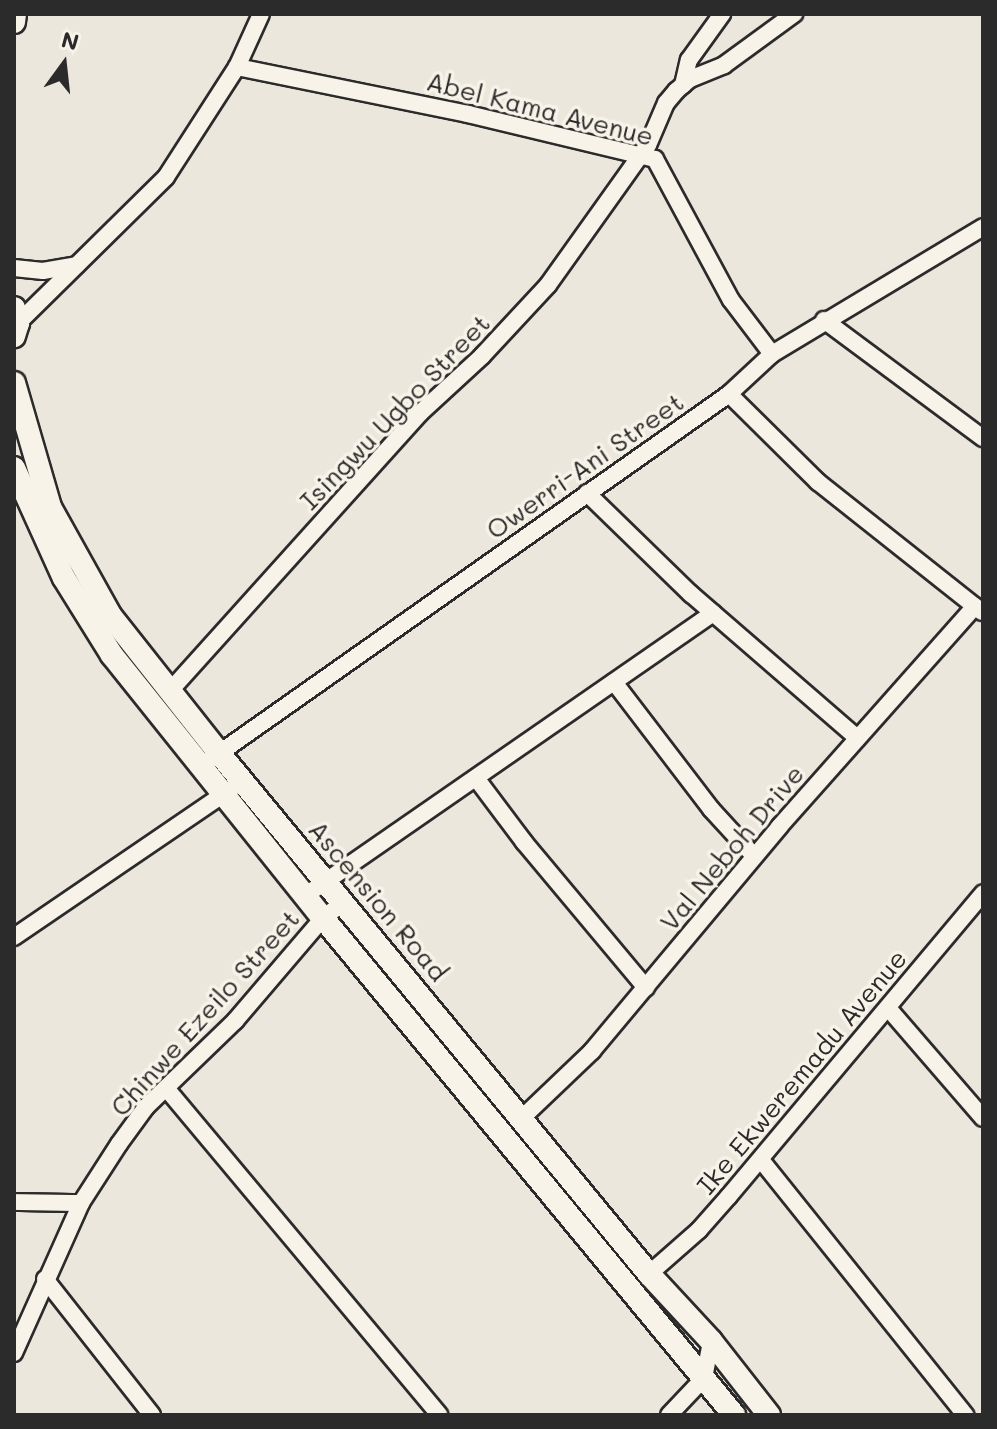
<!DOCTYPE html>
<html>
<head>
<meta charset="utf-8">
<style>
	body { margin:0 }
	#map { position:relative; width:997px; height:1429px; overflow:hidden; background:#ebe7dd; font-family:Mali,sans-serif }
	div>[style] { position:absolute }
	.roads { filter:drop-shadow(2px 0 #2b2b2b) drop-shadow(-2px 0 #2b2b2b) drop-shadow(0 2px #2b2b2b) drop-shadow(0 -2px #2b2b2b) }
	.minor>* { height:16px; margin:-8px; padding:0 8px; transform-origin:8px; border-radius:8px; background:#f7f3e8 }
	.major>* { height:22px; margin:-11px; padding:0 11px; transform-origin:11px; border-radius:11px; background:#f7f3e8 }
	span { translate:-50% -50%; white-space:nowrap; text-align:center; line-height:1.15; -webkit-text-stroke:7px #f7f3e8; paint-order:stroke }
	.street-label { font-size:26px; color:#2b2b2b }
	.frame { position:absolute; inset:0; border:16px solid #2b2b2b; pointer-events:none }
	.north { position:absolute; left:24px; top:24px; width:80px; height:80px; -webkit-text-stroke:6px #f7f3e8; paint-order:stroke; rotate:15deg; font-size:22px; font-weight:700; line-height:32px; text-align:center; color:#2b2b2b }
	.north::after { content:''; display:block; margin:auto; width:28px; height:36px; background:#2b2b2b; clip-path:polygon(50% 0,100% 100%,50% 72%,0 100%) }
</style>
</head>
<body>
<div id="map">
	<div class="roads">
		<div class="minor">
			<div style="left:237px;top:67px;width:236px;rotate:11.5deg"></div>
			<div style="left:468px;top:114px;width:192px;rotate:13.5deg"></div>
			<div style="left:655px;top:159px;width:160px;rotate:61.7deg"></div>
			<div style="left:731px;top:300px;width:68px;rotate:52.8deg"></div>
			<div style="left:683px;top:85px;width:26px;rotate:-77deg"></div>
			<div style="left:689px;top:60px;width:57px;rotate:-54.3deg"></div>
			<div style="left:14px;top:268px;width:29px;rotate:6deg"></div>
			<div style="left:43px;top:271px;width:34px;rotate:-10deg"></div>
			<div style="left:824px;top:320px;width:198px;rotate:36.6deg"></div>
			<div style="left:18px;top:323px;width:208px;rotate:-44.6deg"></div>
			<div style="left:166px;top:177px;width:131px;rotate:-57.2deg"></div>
			<div style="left:237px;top:67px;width:58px;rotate:-65.6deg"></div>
			<div style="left:729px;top:394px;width:125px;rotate:44.7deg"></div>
			<div style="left:818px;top:482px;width:209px;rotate:38.4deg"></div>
			<div style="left:587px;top:493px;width:145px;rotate:44.2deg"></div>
			<div style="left:691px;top:594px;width:220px;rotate:40.9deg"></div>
			<div style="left:614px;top:682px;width:160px;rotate:52.6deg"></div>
			<div style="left:711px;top:809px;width:64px;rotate:47.5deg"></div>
			<div style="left:169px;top:692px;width:374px;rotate:-48deg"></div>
			<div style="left:419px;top:414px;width:86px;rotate:-42.6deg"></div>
			<div style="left:482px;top:356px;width:97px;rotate:-47.1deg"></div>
			<div style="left:548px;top:285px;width:172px;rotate:-54.5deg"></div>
			<div style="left:648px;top:145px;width:46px;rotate:-66.8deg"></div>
			<div style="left:666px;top:103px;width:16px;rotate:-50deg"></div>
			<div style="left:676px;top:91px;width:18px;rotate:-41deg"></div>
			<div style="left:690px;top:79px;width:37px;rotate:-22deg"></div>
			<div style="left:724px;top:65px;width:87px;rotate:-36.1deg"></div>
			<div style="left:211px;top:759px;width:634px;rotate:-35.17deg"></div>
			<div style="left:729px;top:394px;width:59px;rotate:-42.9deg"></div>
			<div style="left:772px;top:354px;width:246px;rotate:-31deg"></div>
			<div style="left:476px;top:778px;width:80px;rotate:53.1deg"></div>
			<div style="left:524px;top:842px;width:190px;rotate:50.1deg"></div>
			<div style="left:306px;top:895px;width:495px;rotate:-34.7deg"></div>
			<div style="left:14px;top:937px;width:263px;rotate:-34.3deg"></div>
			<div style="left:888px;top:1008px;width:145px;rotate:49.2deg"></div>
			<div style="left:166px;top:1088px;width:426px;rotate:50.1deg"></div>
			<div style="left:522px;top:1118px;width:97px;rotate:-43.7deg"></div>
			<div style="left:592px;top:1051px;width:292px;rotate:-50.1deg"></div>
			<div style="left:779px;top:827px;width:295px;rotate:-48.4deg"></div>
			<div style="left:761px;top:1160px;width:327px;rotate:51.3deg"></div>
			<div style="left:14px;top:1202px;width:67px;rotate:0.9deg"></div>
			<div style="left:649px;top:1274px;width:67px;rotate:-41.3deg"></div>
			<div style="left:699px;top:1230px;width:45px;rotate:-48.6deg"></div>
			<div style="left:729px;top:1196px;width:395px;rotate:-50deg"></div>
			<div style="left:45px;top:1279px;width:173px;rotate:51.8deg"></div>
			<div style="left:14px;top:1353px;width:164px;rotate:-65.9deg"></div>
			<div style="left:81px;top:1203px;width:70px;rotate:-57.2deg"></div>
			<div style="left:119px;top:1144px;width:46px;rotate:-53.9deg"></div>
			<div style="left:146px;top:1107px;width:124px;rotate:-44deg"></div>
			<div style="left:235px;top:1021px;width:135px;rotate:-49.5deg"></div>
			<div style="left:323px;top:918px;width:25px;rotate:-37deg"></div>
			<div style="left:669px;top:1415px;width:51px;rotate:-46.6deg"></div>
			<div style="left:704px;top:1378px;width:38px;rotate:-79deg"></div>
		</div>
		<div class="major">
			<div style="left:14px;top:22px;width:8px;rotate:-83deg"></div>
			<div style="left:14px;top:308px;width:16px;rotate:75deg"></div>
			<div style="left:18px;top:323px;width:14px;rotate:107deg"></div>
			<div style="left:14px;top:383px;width:129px;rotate:73.8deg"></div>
			<div style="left:50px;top:507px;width:124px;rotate:60.9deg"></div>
			<div style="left:110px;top:615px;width:176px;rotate:51.7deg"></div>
			<div style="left:219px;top:753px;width:676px;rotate:50.47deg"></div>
			<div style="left:649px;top:1274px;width:91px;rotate:47.2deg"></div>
			<div style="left:711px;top:1341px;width:94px;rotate:51.9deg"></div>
			<div style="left:14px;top:468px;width:121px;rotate:65.6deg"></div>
			<div style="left:64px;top:578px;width:91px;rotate:58.1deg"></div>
			<div style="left:112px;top:655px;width:337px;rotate:51.3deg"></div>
			<div style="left:323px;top:918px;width:645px;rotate:50.41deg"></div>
		</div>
	</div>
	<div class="street-label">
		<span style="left:540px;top:109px;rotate:14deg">Abel Kama Avenue</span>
		<span style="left:395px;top:412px;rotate:-46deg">Isingwu Ugbo Street</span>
		<span style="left:585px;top:466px;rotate:-35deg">Owerri-Ani Street</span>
		<span style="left:732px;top:848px;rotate:-50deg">Val Neboh Drive</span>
		<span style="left:378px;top:901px;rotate:50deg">Ascension Road</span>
		<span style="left:205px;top:1013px;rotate:-48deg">Chinwe Ezeilo Street</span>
		<span style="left:802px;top:1072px;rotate:-50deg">Ike Ekweremadu Avenue</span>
	</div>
	<div class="frame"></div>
	<div class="north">N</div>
</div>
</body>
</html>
